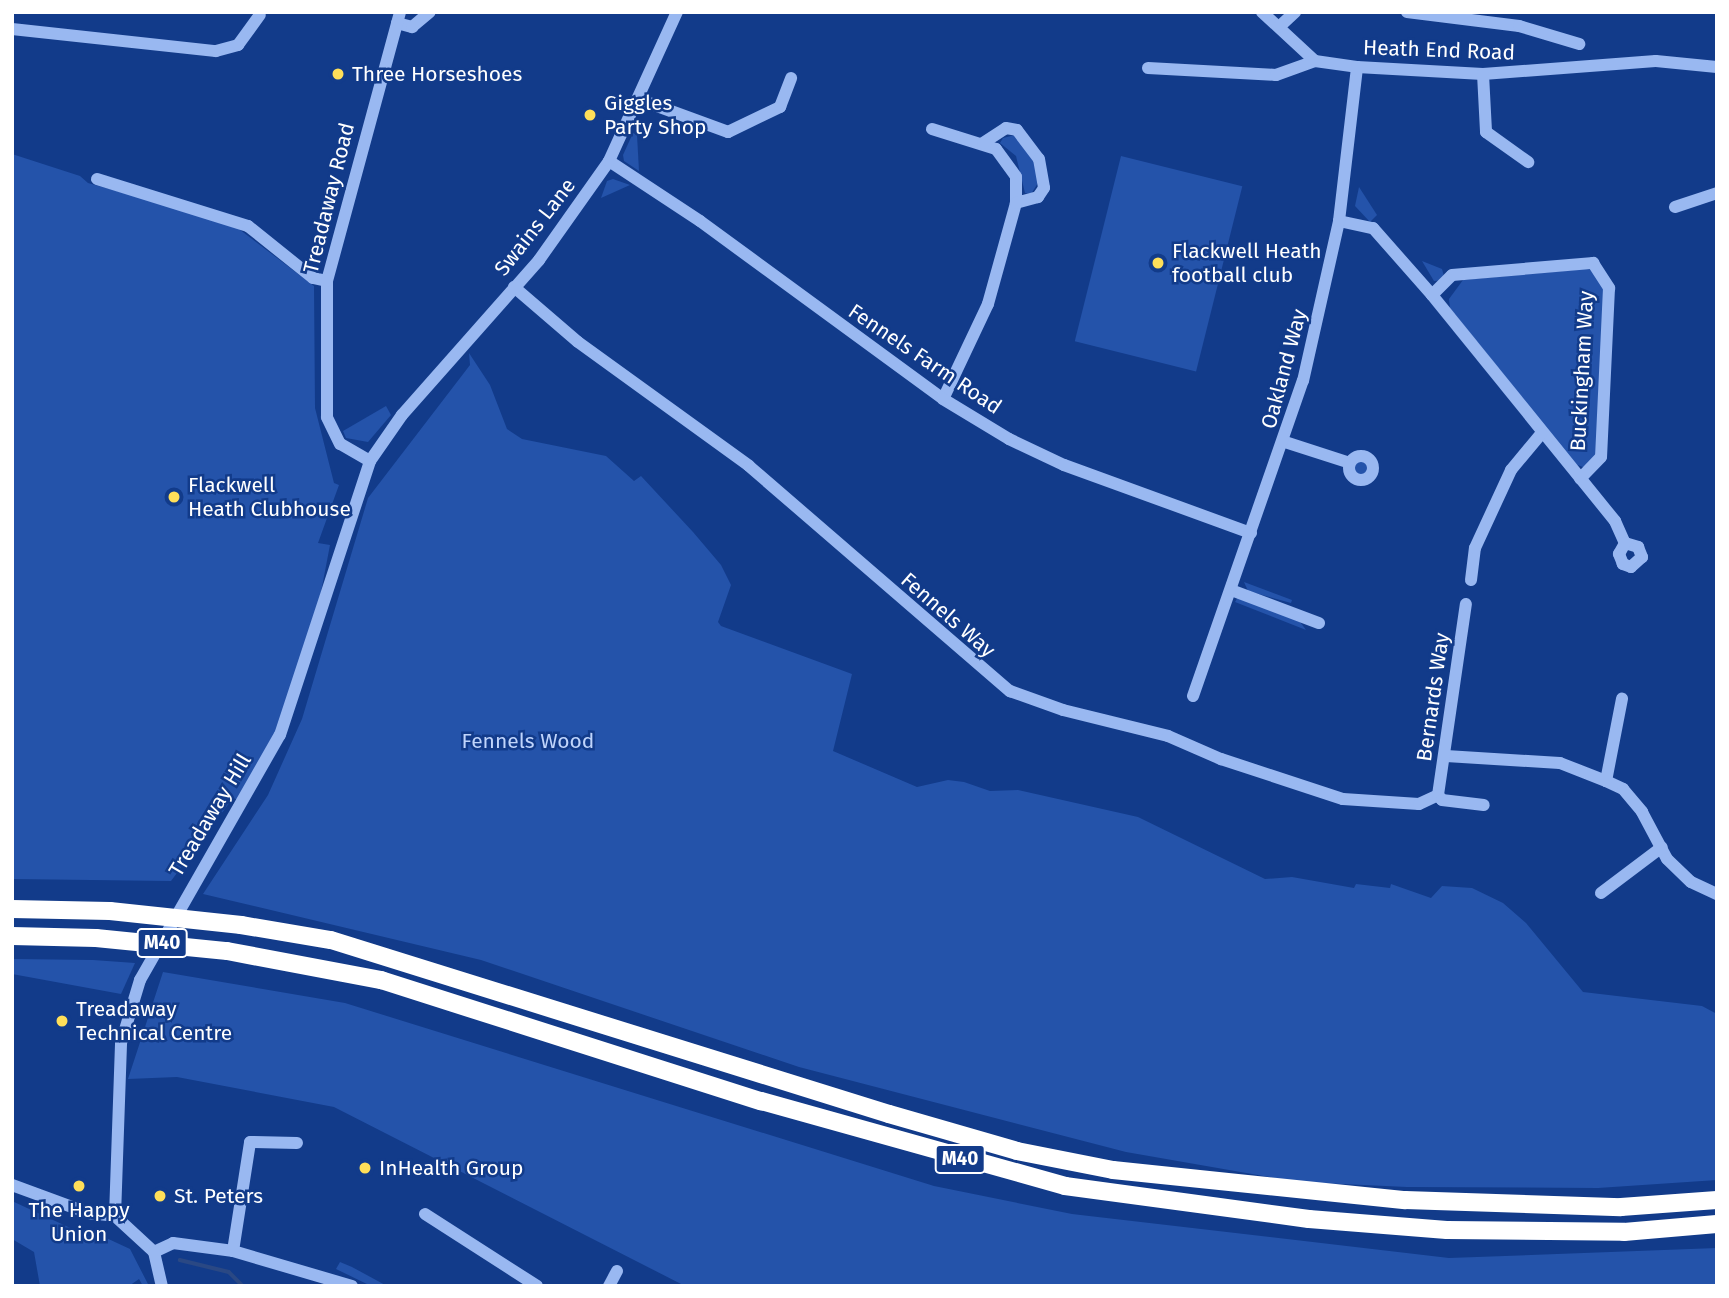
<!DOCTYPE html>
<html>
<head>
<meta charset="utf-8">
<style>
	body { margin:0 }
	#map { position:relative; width:1729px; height:1298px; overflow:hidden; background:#123b8a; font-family:"Fira Sans",sans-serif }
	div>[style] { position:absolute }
	.green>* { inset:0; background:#2453aa; transform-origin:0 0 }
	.round { border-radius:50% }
	.stream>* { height:3.5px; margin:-1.75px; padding:0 1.75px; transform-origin:1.75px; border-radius:1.75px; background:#2a4884 }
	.minor>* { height:12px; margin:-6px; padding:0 6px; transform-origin:6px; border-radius:6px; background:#99b8f1 }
	.minor>.ring { margin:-6px; padding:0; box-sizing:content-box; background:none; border:12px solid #99b8f1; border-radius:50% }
	.highway>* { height:18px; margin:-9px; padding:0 9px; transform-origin:9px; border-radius:9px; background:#fff }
	.highway-bridge>* { height:18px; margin:-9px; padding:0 9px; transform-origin:9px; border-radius:9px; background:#fff }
	.dots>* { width:19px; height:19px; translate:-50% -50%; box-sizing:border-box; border:4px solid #123b8a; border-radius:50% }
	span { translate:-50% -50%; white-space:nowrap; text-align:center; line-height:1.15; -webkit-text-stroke:5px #123b8a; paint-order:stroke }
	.shield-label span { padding:2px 5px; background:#123b8a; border:2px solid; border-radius:5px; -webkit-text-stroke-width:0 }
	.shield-label { font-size:19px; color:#fff; font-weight:700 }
	.street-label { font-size:21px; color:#fff }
	.poi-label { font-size:21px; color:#fff }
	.left { translate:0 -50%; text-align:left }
	.park-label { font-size:21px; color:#c0d5fc }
	.frame { position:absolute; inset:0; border:14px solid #fff; pointer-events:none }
</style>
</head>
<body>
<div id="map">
	<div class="green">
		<div style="clip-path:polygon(633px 133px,637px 135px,639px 171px,624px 161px,623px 155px)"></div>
		<div style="clip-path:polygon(1015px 135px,1034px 161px,1038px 183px,1031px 194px,1025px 193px,1016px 156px,1000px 143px,1003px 138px)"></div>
		<div style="clip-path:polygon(12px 154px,80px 176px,88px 183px,231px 223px,314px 286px,315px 408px,334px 483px,339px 485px,318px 543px,330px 545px,321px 592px,283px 724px,238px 800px,233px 798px,171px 881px,12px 879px)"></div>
		<div style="left:1121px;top:156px;width:125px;height:191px;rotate:14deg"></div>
		<div style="clip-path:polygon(613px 179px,630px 185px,601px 198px,607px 181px)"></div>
		<div style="clip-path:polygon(1359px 187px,1377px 215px,1370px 222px,1355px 206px)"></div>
		<div style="clip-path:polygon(1422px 261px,1442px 269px,1445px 280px,1434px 281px)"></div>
		<div style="clip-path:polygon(1585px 269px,1596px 270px,1605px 281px,1598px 462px,1588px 469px,1575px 464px,1450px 308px,1449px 299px,1463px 280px)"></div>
		<div style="clip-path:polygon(469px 353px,490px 385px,507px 429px,522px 439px,606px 456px,634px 481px,641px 476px,693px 532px,721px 565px,731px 585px,718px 622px,721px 626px,852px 674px,833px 751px,917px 787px,948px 780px,964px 782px,990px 791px,1018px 790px,1138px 817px,1265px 879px,1292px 877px,1354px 888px,1356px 884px,1390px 888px,1391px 884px,1431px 898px,1442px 886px,1472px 888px,1503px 903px,1526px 923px,1583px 992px,1702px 1006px,1717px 1014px,1717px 1180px,1598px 1188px,1407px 1187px,1298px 1182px,1126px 1152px,799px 1067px,481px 960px,203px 894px,268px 795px,302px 719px,368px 498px,470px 365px)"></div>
		<div style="clip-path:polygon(386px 406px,391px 415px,368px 442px,346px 438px,343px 431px)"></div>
		<div class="round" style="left:1354px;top:459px;width:16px;height:16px"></div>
		<div style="clip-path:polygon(1244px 582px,1292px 600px,1291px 603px,1248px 591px)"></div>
		<div style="clip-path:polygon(1238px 597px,1298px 619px,1306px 630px,1235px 602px)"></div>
		<div style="clip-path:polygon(12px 959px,93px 960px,135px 963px,121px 994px,12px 974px)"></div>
		<div style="clip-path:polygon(163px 972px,345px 1003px,934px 1186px,1072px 1214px,1449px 1258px,1717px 1248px,1717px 1286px,685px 1286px,334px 1107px,177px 1077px,128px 1079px)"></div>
		<div style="clip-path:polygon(12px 1201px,92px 1238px,102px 1236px,130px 1249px,149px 1286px,143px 1286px,139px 1279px,129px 1286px,40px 1286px,34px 1252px,12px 1239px)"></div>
		<div style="clip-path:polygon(340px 1262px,352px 1267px,387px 1286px,371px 1286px,336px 1269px)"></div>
	</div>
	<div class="stream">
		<div style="left:180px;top:1260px;width:50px;rotate:13.8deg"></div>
		<div style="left:229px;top:1272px;width:20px;rotate:45deg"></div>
	</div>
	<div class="minor">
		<div style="left:1262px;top:12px;width:72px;rotate:42.8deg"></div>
		<div style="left:1315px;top:61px;width:42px;rotate:8.1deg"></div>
		<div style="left:1357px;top:67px;width:126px;rotate:3.2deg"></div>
		<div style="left:1483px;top:74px;width:173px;rotate:-4.3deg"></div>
		<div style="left:1656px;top:61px;width:61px;rotate:5.6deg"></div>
		<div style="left:1407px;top:12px;width:113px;rotate:7.1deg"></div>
		<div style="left:1519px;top:26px;width:63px;rotate:16.7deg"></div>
		<div style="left:397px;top:23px;width:16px;rotate:15deg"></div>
		<div style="left:412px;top:27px;width:23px;rotate:-40deg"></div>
		<div style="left:1279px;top:27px;width:22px;rotate:-43deg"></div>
		<div style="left:12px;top:29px;width:205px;rotate:6.2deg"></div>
		<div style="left:216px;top:51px;width:23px;rotate:-15deg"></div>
		<div style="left:238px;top:45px;width:37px;rotate:-54deg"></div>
		<div style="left:1148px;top:68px;width:128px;rotate:3.1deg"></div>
		<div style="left:1276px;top:75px;width:41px;rotate:-19.7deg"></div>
		<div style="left:1483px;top:74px;width:58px;rotate:87deg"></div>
		<div style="left:1486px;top:132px;width:52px;rotate:35.5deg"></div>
		<div style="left:638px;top:99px;width:96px;rotate:20.1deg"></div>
		<div style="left:728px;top:132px;width:58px;rotate:-25.7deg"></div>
		<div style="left:780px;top:107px;width:31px;rotate:-69deg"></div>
		<div style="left:932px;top:129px;width:67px;rotate:17.4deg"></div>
		<div style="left:996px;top:149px;width:34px;rotate:54deg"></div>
		<div style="left:1016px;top:177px;width:26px;rotate:90deg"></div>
		<div style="left:1016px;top:203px;width:105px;rotate:105.5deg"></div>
		<div style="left:988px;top:304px;width:105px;rotate:115.3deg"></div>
		<div style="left:983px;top:143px;width:27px;rotate:-33deg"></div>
		<div style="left:1006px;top:128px;width:11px;rotate:10deg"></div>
		<div style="left:1017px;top:130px;width:36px;rotate:53deg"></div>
		<div style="left:1039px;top:159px;width:29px;rotate:80deg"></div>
		<div style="left:1044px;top:188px;width:11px;rotate:124deg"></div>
		<div style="left:1038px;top:197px;width:23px;rotate:165deg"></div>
		<div style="left:609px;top:161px;width:109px;rotate:33.4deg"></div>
		<div style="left:700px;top:221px;width:301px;rotate:36.2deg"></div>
		<div style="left:943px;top:399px;width:77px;rotate:31.2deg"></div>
		<div style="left:1009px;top:439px;width:61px;rotate:25.3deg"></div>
		<div style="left:1064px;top:465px;width:199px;rotate:20deg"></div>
		<div style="left:97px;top:179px;width:158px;rotate:17.3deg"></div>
		<div style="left:248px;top:226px;width:83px;rotate:38.7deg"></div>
		<div style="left:313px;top:278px;width:14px;rotate:12deg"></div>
		<div style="left:1675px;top:207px;width:44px;rotate:-18.4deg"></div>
		<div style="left:1339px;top:221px;width:35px;rotate:12deg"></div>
		<div style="left:1373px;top:228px;width:89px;rotate:48.6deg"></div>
		<div style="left:1432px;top:295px;width:291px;rotate:51deg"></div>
		<div style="left:1615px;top:521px;width:24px;rotate:66deg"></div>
		<div style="left:1625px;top:543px;width:14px;rotate:17deg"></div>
		<div style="left:1638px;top:547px;width:11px;rotate:68deg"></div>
		<div style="left:1642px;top:557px;width:15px;rotate:138deg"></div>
		<div style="left:1631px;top:567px;width:9px;rotate:-159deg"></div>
		<div style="left:1623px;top:564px;width:11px;rotate:-112deg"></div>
		<div style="left:1619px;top:554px;width:13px;rotate:-61deg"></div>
		<div style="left:514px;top:287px;width:84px;rotate:40.7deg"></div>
		<div style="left:578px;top:342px;width:211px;rotate:35.9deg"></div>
		<div style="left:749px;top:466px;width:345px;rotate:40.8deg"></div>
		<div style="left:1010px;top:691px;width:56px;rotate:19.7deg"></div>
		<div style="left:1063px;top:710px;width:108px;rotate:13.9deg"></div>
		<div style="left:1168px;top:736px;width:58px;rotate:23.5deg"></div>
		<div style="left:1221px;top:759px;width:128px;rotate:18.2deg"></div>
		<div style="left:1343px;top:799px;width:76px;rotate:3.8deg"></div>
		<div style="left:1419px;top:804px;width:21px;rotate:-25deg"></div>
		<div style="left:1432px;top:295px;width:28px;rotate:-45deg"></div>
		<div style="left:1452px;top:275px;width:142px;rotate:-4.9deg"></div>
		<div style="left:1593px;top:263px;width:30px;rotate:57deg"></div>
		<div style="left:1609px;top:288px;width:169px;rotate:92.7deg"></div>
		<div style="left:1601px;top:457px;width:30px;rotate:134deg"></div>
		<div style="left:1285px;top:442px;width:68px;rotate:17.9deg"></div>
		<div class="ring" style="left:1349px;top:456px;width:12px;height:12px"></div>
		<div style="left:370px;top:461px;width:34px;rotate:-150deg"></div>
		<div style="left:340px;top:444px;width:30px;rotate:-116deg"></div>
		<div style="left:327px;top:417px;width:136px;rotate:-90deg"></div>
		<div style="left:327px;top:281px;width:279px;rotate:-74.8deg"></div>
		<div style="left:1471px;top:580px;width:32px;rotate:-83deg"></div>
		<div style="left:1475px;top:548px;width:86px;rotate:-65.2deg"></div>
		<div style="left:1511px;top:470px;width:47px;rotate:-50.2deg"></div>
		<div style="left:1231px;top:590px;width:94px;rotate:20.6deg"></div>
		<div style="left:1193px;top:696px;width:334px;rotate:-70.8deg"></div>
		<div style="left:1303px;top:381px;width:164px;rotate:-77.3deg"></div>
		<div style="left:1339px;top:221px;width:155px;rotate:-83.3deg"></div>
		<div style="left:1446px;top:756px;width:114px;rotate:3.5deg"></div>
		<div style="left:1560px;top:763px;width:49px;rotate:21.4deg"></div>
		<div style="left:1606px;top:781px;width:19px;rotate:25deg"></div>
		<div style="left:1623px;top:789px;width:30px;rotate:50deg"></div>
		<div style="left:1642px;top:812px;width:53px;rotate:62deg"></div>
		<div style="left:1667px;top:859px;width:33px;rotate:44deg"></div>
		<div style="left:1691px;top:882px;width:29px;rotate:25deg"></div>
		<div style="left:1606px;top:781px;width:84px;rotate:-79deg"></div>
		<div style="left:1438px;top:795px;width:193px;rotate:-81.7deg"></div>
		<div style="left:1438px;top:795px;width:6px;rotate:51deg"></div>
		<div style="left:1442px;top:800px;width:42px;rotate:6.8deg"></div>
		<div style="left:1601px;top:893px;width:76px;rotate:-37deg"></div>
		<div style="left:12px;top:1185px;width:81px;rotate:20.2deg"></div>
		<div style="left:88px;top:1213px;width:27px;rotate:6deg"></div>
		<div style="left:115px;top:1216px;width:53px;rotate:42.7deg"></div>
		<div style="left:154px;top:1252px;width:21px;rotate:-25deg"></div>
		<div style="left:173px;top:1243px;width:61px;rotate:7.6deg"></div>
		<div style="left:233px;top:1251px;width:124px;rotate:16.4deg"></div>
		<div style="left:425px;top:1214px;width:133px;rotate:32.7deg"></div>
		<div style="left:115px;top:1216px;width:173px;rotate:-88deg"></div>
		<div style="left:121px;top:1043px;width:66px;rotate:-73.2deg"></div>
		<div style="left:140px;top:980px;width:282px;rotate:-60.3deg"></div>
		<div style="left:280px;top:735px;width:288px;rotate:-71.8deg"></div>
		<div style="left:370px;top:461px;width:56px;rotate:-55.2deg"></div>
		<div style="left:402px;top:415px;width:207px;rotate:-48.5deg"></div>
		<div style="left:539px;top:260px;width:121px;rotate:-54.7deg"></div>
		<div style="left:609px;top:161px;width:164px;rotate:-65.5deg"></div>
		<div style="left:233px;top:1251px;width:110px;rotate:-81.1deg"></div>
		<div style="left:250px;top:1142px;width:47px;rotate:1.2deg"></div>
		<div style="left:154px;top:1252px;width:35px;rotate:77deg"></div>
		<div style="left:609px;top:1286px;width:17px;rotate:-62deg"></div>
	</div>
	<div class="highway">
		<div style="left:12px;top:909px;width:98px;rotate:1.2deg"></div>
		<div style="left:241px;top:925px;width:91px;rotate:9.5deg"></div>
		<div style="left:331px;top:940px;width:584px;rotate:17.32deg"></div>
		<div style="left:889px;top:1114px;width:133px;rotate:16.1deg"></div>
		<div style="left:1017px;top:1151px;width:98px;rotate:11.2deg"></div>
		<div style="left:1113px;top:1170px;width:294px;rotate:5.9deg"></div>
		<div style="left:1405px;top:1200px;width:216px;rotate:1.9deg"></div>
		<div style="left:1621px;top:1207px;width:96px;rotate:-4.2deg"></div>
		<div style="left:12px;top:936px;width:84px;rotate:1.4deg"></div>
		<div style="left:227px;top:951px;width:157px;rotate:10.7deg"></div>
		<div style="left:381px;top:980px;width:399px;rotate:17.7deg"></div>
		<div style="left:761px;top:1101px;width:316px;rotate:15.6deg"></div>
		<div style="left:1065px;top:1186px;width:246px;rotate:7.7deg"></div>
		<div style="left:1309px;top:1219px;width:138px;rotate:4.6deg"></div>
		<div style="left:1447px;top:1230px;width:177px;rotate:0.6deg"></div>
		<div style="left:1624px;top:1232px;width:93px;rotate:-4.9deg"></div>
	</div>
	<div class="highway-bridge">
		<div style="left:110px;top:911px;width:132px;rotate:6.1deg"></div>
		<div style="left:96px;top:938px;width:132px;rotate:5.7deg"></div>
	</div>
	<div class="dots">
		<div style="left:338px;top:74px;background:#ffdf59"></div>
		<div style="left:590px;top:115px;background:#ffdf59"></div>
		<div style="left:1158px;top:263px;background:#ffdf59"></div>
		<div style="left:174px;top:497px;background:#ffdf59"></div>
		<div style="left:62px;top:1021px;background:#ffdf59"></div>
		<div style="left:365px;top:1168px;background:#ffdf59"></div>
		<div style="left:79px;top:1186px;background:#ffdf59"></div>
		<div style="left:160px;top:1196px;background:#ffdf59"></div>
	</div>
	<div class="shield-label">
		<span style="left:162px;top:943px">M40</span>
		<span style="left:960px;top:1159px">M40</span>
	</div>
	<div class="street-label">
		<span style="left:1439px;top:50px;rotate:2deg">Heath End Road</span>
		<span style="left:329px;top:198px;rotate:-76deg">Treadaway Road</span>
		<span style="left:535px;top:227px;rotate:-52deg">Swains Lane</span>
		<span style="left:925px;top:359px;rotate:34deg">Fennels Farm Road</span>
		<span style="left:1284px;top:369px;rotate:-75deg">Oakland Way</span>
		<span style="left:1582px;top:371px;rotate:-87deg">Buckingham Way</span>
		<span style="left:948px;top:615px;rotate:41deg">Fennels Way</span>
		<span style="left:1433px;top:697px;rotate:-82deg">Bernards Way</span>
		<span style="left:210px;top:815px;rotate:-59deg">Treadaway Hill</span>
	</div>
	<div class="poi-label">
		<span class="left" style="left:352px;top:74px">Three Horseshoes</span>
		<span class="left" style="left:604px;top:115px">Giggles<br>Party Shop</span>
		<span class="left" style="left:1172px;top:263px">Flackwell Heath<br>football club</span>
		<span class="left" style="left:188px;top:497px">Flackwell<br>Heath Clubhouse</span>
		<span class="left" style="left:76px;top:1021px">Treadaway<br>Technical Centre</span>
		<span class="left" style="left:379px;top:1168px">InHealth Group</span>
		<span class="left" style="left:174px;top:1196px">St. Peters</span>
		<span style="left:79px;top:1222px">The Happy<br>Union</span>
	</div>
	<div class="park-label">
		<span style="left:528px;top:741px">Fennels Wood</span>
	</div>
	<div class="frame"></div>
</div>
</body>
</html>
